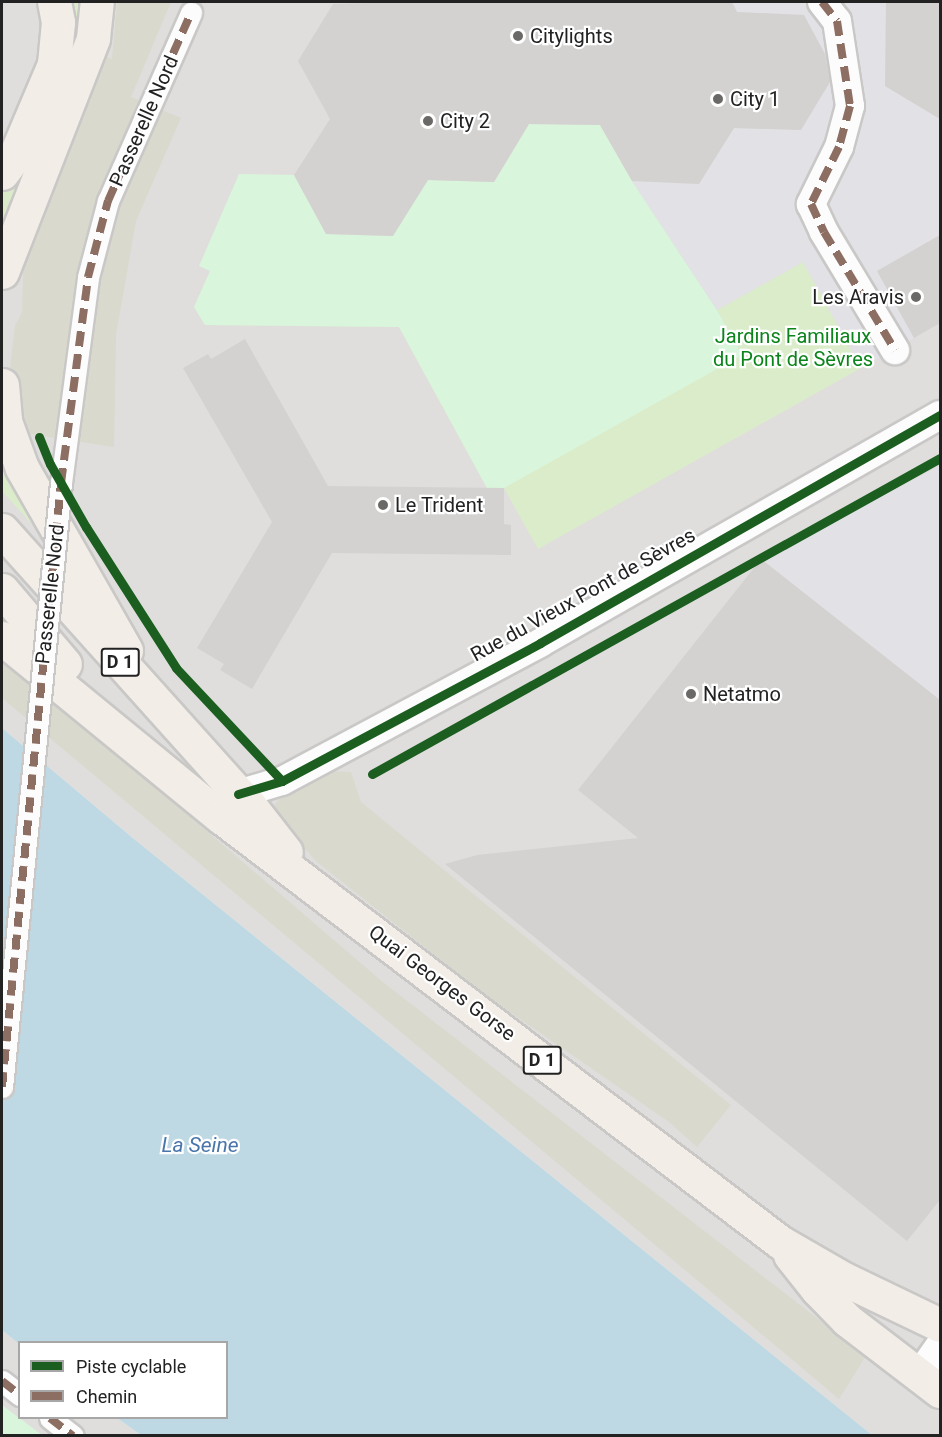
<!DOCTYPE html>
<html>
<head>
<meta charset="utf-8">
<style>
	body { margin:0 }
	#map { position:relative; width:942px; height:1437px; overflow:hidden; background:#f0eeeb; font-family:Roboto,sans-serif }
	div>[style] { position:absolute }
	.residential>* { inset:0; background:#dfdedc }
	.construction>* { inset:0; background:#d9d9cd }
	.grass>* { inset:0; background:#dbecca }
	.park>* { inset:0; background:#d9f5db }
	.plaza>* { inset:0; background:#e2e1e5 }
	.water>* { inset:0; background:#bed9e3 }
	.building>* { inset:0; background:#d4d2d0 }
	.roads { filter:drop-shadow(2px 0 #c9c8c7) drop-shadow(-2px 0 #c9c8c7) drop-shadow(0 2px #c9c8c7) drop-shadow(0 -2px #c9c8c7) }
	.pedestrian>* { height:21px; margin:-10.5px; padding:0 10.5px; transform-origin:10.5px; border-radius:10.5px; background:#fdfcfc }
	.minor>* { height:28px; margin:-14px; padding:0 14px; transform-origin:14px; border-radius:14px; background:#fdfcfc }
	.primary>* { height:33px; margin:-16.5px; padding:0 16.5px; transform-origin:16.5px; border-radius:16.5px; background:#f2eee7 }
	.bridges { filter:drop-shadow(2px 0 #c9c8c7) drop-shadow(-2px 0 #c9c8c7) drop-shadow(0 2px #c9c8c7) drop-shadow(0 -2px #c9c8c7) }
	.pedestrian-bridge>* { height:21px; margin:-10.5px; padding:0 10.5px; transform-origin:10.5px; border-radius:10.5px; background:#fdfcfc }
	.quiet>* { height:8px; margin-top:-4px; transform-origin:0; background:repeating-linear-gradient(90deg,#8d6e63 0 15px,transparent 0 23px) }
	.cycleway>* { height:9px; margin:-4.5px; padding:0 4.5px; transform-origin:4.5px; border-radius:4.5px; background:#1b5e20 }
	.dots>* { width:16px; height:16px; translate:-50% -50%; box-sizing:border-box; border:3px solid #fff; border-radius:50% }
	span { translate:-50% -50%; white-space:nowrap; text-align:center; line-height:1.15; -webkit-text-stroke:4.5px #fff; paint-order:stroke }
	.shield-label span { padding:2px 4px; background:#fff; border:2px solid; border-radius:4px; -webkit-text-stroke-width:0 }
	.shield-label { font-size:18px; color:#222; font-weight:700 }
	.poi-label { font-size:20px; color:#222 }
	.left { translate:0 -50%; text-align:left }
	.right { translate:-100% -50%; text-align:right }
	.street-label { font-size:20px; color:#222 }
	.park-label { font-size:20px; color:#0c841c }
	.water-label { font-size:21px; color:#4975ab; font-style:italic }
	.frame { position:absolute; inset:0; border:3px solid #222; pointer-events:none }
	.legend { position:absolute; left:18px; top:1341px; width:210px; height:78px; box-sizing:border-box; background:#fff; border:2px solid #a7a7a7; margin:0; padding:8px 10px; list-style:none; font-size:18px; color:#222 }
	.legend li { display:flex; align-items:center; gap:12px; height:30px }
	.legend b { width:30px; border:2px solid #a7a7a7 }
</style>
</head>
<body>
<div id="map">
	<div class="residential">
		<div style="clip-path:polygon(2px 2px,940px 2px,940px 1435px,872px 1435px,134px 839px,2px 728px)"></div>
		<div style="clip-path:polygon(2px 1330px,19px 1344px,20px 1418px,117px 1418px,141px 1435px,2px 1435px)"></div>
	</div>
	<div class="construction">
		<div style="clip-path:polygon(117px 2px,171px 2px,131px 97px,181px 118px,136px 221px,116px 335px,114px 447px,18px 432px,10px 368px,15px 326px,22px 312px,24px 248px,102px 55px,112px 59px)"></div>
		<div style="clip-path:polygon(2px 663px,82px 724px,384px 983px,866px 1356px,839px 1399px,2px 698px)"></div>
		<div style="clip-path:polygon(323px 771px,351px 772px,361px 802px,731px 1105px,697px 1147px,669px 1122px,481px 992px,317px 862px,275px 816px,275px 804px,284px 793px)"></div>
	</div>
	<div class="grass">
		<div style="clip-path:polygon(66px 2px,80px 2px,82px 20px,48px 122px,2px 223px,2px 190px,18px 170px)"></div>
		<div style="clip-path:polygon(803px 262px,861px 368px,538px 549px,504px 488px,487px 488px,399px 327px,205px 325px,194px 307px,742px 355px,717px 310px)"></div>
		<div style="clip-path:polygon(2px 449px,42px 535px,2px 491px)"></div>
	</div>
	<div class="park">
		<div style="clip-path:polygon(529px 124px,600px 125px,632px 181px,717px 310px,742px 355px,504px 488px,487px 488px,399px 327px,205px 325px,194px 307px,210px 271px,199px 266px,239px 174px,294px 175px,326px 234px,392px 236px,428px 180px,494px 182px)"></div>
		<div style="clip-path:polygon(2px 1405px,42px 1435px,2px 1435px)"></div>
	</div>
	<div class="plaza">
		<div style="clip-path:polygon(732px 2px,886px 2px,885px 86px,940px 119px,940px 235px,877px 271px,914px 338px,861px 368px,803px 262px,717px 310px,632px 181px,699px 184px,734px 128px,800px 130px,835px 73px,804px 15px,737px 12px)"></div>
		<div style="clip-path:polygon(940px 466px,940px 700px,761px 559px)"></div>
	</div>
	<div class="water">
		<div style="clip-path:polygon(2px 728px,134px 839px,872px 1435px,141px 1435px,117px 1418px,226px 1418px,226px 1342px,19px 1344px,2px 1330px)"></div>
	</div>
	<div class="building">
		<div style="clip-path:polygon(400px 2px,732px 2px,737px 12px,804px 15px,825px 54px,830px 82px,801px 130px,734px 128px,699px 184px,632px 181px,600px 125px,529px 124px,494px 182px,428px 180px,393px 236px,326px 234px,294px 175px,330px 119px,298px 61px,333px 4px)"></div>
		<div style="clip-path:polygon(886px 2px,940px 2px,940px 119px,885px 86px)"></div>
		<div style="clip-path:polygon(940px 235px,940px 323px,914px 338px,877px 271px)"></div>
		<div style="clip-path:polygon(245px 339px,328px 486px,504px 488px,504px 524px,511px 525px,511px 555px,332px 553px,252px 689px,220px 670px,224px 664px,197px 648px,272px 522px,183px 368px,208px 354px,211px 359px)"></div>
		<div style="clip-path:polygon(761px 559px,940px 700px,940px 1200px,907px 1241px,445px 864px,477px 855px,638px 838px,578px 790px)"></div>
	</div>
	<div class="roads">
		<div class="pedestrian">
			<div style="left:2px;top:1381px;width:23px;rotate:38deg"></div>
			<div style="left:50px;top:1418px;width:29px;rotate:38deg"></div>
		</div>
		<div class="minor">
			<div style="left:822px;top:2px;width:24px;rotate:52deg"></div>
			<div style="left:837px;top:21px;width:86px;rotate:81.3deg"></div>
			<div style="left:850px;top:106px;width:42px;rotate:105deg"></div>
			<div style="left:839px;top:147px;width:64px;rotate:116.2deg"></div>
			<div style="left:811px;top:204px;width:31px;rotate:65deg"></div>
			<div style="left:824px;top:232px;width:138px;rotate:59deg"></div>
			<div style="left:238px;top:794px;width:46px;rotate:-16.5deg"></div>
			<div style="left:282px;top:781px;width:293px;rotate:-28.1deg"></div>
			<div style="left:540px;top:643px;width:460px;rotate:-29.7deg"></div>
			<div style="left:919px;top:1375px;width:37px;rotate:-55deg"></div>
		</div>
		<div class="primary">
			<div style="left:2px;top:173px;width:21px;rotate:-53deg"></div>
			<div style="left:15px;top:156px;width:100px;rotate:-67deg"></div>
			<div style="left:54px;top:64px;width:42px;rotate:-84.6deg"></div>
			<div style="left:58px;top:22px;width:20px;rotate:-101deg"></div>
			<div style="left:2px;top:272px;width:251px;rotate:-68.7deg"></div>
			<div style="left:93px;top:38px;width:36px;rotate:-84deg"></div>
			<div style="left:2px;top:385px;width:36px;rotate:85deg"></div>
			<div style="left:5px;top:421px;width:50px;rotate:70.1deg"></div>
			<div style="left:22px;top:468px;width:210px;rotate:60.3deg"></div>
			<div style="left:2px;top:530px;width:371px;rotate:48.1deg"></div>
			<div style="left:250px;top:806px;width:58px;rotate:52deg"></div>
			<div style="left:2px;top:590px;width:97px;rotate:49.6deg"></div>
			<div style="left:2px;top:638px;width:283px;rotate:39.3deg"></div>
			<div style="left:221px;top:817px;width:702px;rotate:37.25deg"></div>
			<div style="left:780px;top:1242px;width:74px;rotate:30deg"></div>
			<div style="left:844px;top:1279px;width:106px;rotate:25.6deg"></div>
			<div style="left:790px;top:1255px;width:43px;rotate:51.5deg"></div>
			<div style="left:817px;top:1289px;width:43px;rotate:45.9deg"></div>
			<div style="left:847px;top:1320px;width:117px;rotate:37.4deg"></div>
		</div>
	</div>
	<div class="bridges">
		<div class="pedestrian-bridge">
			<div style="left:2px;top:1087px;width:607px;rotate:-84.42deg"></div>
			<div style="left:61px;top:483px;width:208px;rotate:-82.5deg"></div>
			<div style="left:88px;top:277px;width:79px;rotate:-75.3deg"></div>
			<div style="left:108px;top:201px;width:206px;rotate:-66.2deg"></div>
		</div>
	</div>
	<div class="quiet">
		<div style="left:822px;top:2px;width:24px;rotate:52deg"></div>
		<div style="left:837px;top:21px;width:86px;rotate:81.3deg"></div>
		<div style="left:850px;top:106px;width:42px;rotate:105deg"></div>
		<div style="left:839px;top:147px;width:64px;rotate:116.2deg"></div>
		<div style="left:811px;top:204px;width:31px;rotate:65deg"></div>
		<div style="left:824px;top:232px;width:138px;rotate:59deg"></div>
		<div style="left:2px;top:1087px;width:607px;rotate:-84.42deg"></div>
		<div style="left:61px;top:483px;width:208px;rotate:-82.5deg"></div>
		<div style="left:88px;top:277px;width:79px;rotate:-75.3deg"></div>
		<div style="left:108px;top:201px;width:206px;rotate:-66.2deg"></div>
		<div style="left:2px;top:1381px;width:23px;rotate:38deg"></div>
		<div style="left:50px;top:1418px;width:29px;rotate:38deg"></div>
	</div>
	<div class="cycleway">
		<div style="left:39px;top:437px;width:29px;rotate:68deg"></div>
		<div style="left:50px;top:464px;width:73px;rotate:60.3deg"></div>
		<div style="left:86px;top:527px;width:167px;rotate:57.4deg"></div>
		<div style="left:176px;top:668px;width:155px;rotate:46.8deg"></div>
		<div style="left:372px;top:774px;width:650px;rotate:-29.09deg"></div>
		<div style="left:238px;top:794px;width:46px;rotate:-16.5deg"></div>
		<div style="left:282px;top:781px;width:293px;rotate:-28.1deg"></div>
		<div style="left:540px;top:643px;width:460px;rotate:-29.7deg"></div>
	</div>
	<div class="dots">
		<div style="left:518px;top:36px;background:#6a6968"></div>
		<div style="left:718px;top:99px;background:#6a6968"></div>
		<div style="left:428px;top:121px;background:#6a6968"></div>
		<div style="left:916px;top:297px;background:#6a6968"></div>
		<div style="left:383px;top:505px;background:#6a6968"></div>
		<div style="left:691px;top:694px;background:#6a6968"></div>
	</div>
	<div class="shield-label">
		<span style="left:120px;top:662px">D 1</span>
		<span style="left:542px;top:1060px">D 1</span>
	</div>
	<div class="poi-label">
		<span class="left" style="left:530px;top:36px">Citylights</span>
		<span class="left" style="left:730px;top:99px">City 1</span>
		<span class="left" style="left:440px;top:121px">City 2</span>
		<span class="right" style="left:904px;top:297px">Les Aravis</span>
		<span class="left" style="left:395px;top:505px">Le Trident</span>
		<span class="left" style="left:703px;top:694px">Netatmo</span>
	</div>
	<div class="street-label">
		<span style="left:144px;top:121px;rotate:-66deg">Passerelle Nord</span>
		<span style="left:50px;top:594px;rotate:-84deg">Passerelle Nord</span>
		<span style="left:583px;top:595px;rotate:-29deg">Rue du Vieux Pont de Sèvres</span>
		<span style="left:442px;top:983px;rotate:37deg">Quai Georges Gorse</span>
	</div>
	<div class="park-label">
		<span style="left:793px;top:348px">Jardins Familiaux<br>du Pont de Sèvres</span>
	</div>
	<div class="water-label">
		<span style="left:200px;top:1145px">La Seine</span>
	</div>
	<div class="frame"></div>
	<ul class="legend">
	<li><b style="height:8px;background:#1b5e20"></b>Piste cyclable</li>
	<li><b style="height:8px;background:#8d6e63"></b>Chemin</li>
	</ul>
</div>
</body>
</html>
